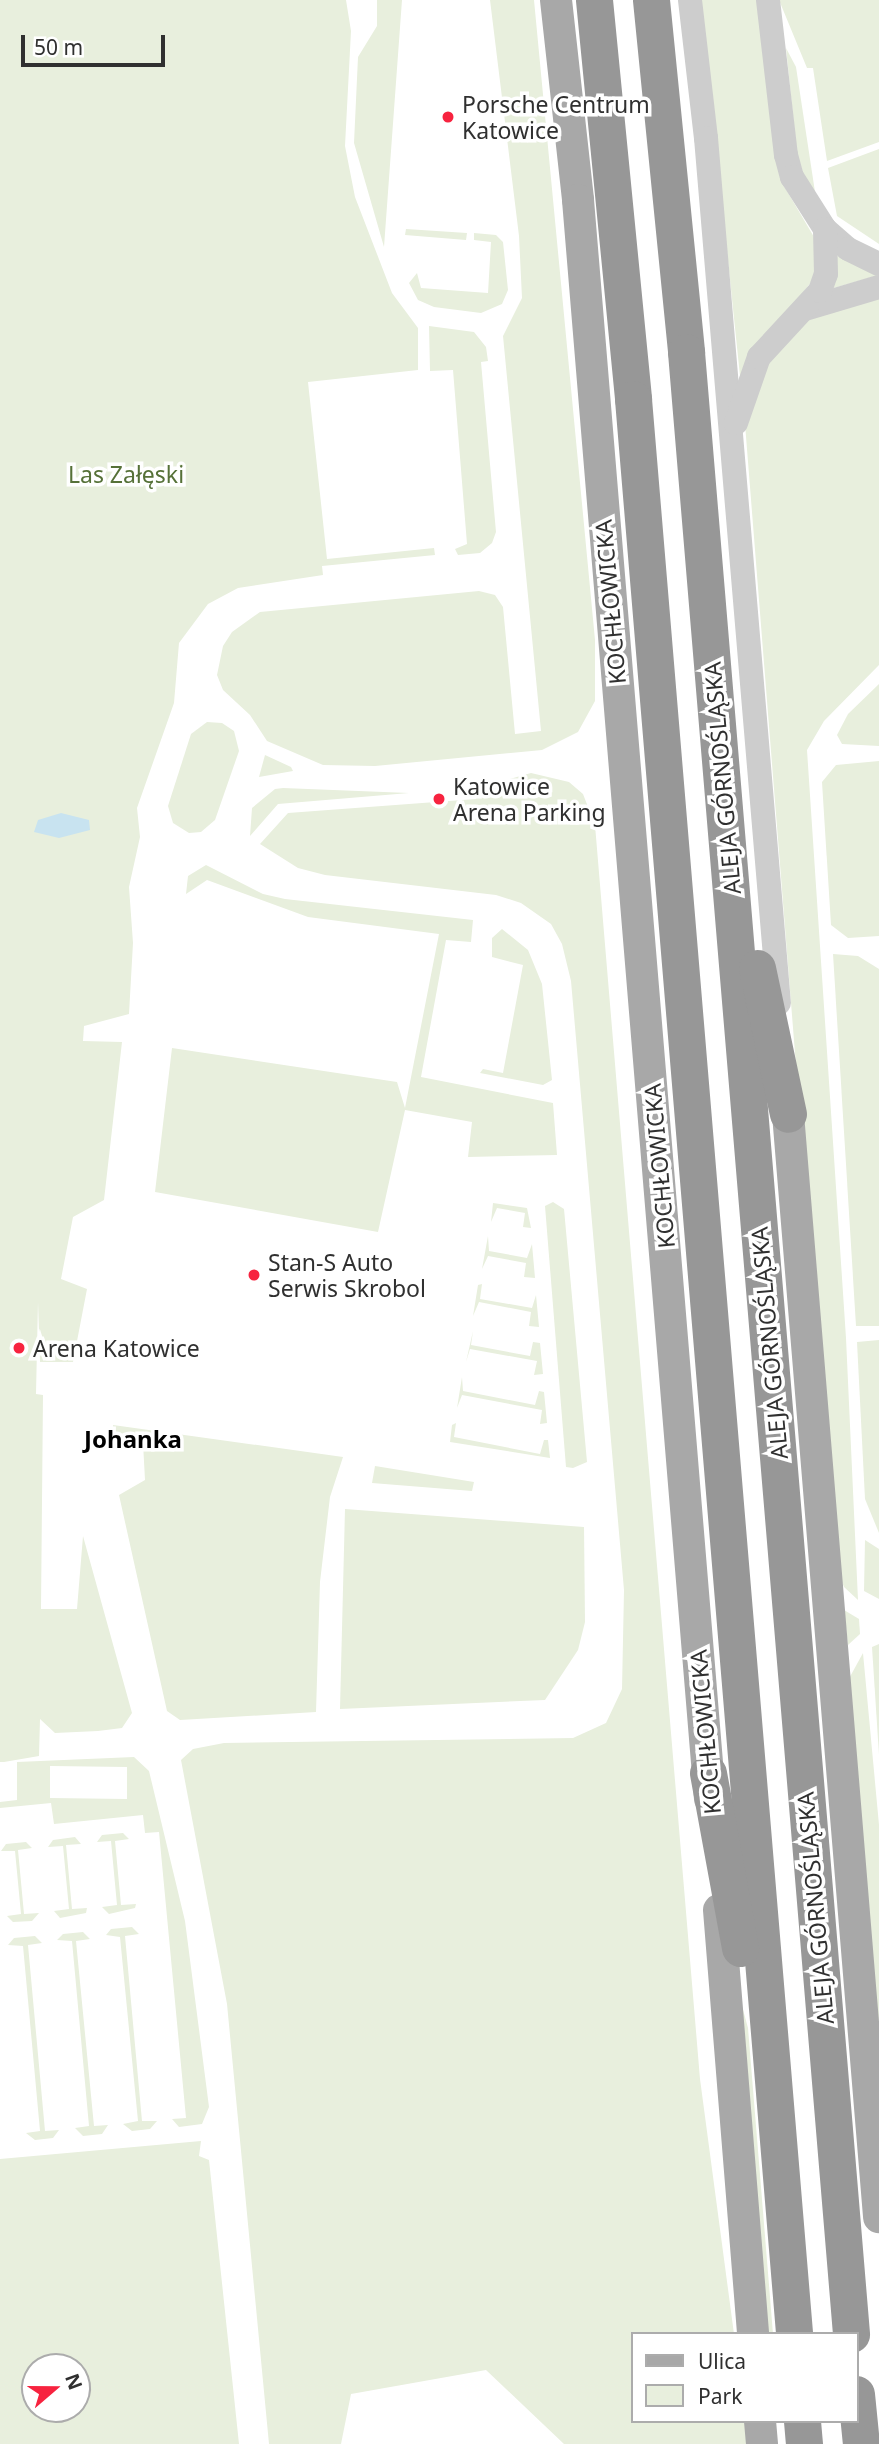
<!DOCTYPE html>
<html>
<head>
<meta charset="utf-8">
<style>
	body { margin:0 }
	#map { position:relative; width:879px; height:2444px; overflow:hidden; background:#fff; font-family:"Noto Sans",sans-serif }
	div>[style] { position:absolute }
	.green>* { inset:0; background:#e8efdd }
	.water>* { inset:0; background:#c8e3f0 }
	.minor>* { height:24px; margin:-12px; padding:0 12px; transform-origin:12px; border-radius:12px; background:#cdcdcd }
	.major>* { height:32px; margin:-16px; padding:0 16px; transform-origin:16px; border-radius:16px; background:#a8a8a8 }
	.highway>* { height:37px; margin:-18.5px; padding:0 18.5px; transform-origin:18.5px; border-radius:18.5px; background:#979797 }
	.dots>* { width:19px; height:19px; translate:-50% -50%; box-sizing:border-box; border:4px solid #fff; border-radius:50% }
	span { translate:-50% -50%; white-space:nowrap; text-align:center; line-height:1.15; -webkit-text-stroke:7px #fff; paint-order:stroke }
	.poi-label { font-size:23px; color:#303030 }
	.left { translate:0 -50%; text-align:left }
	.park-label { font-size:23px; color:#567138 }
	.street-label { font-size:23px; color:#303030 }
	.neighbourhood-label { font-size:24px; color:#000; font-weight:700 }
	.legend { position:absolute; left:631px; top:2332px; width:228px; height:91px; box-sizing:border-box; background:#fff; border:2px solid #acacac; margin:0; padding:9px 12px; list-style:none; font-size:21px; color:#303030 }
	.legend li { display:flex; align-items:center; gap:14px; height:35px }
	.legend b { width:35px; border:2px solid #acacac }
	.north { position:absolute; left:21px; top:2353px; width:70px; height:70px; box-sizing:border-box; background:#fff; border:2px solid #acacac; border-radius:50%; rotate:70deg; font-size:19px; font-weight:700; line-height:28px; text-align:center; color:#303030 }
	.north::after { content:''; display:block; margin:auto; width:24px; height:32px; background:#f7233f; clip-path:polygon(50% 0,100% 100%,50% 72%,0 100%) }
	.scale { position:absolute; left:21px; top:35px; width:144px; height:32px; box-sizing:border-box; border:4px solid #303030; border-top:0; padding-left:9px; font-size:21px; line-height:24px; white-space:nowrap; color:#303030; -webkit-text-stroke:5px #fff; paint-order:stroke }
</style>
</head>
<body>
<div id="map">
	<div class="green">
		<div style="clip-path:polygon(0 0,346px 0,351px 31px,345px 146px,355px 197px,392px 293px,418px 328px,418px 370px,308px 382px,327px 559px,434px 548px,435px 555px,322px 566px,323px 575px,238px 588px,208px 604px,179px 643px,174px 703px,137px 808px,140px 837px,129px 887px,133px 943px,129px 1014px,84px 1026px,83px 1041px,122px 1042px,104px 1200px,73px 1217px,61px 1279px,87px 1289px,73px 1362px,40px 1362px,38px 1302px,36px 1394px,43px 1395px,41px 1609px,77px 1609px,83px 1536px,132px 1713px,122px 1728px,98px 1731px,55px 1733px,40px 1719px,39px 1756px,4px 1762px,0 1762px)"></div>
		<div style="clip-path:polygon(377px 0,402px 0,384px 247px,354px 143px,358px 57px,377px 26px)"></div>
		<div style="clip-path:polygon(490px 0,534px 0,595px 640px,595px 701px,578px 732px,542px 750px,375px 766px,323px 765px,267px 741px,250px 715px,223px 690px,217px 675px,223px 646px,232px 632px,260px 612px,479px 591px,495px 595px,503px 607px,515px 734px,541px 731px,503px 336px,522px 298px,519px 236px)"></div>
		<div style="clip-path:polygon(701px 0,759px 0,784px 186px,814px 237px,818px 273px,740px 376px)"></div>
		<div style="clip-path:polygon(779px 0,879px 0,879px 142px,827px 161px,813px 68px,807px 68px)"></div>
		<div style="clip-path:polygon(786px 48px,796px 67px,815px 192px,805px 179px,797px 154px)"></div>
		<div style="clip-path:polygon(879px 149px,879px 244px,837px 216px,828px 168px)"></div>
		<div style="clip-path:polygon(406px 229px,467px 233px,466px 240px,405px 235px)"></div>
		<div style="clip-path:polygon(474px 233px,496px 235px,503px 242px,508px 290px,502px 304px,481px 313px,434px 307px,418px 300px,409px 283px,417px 273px,421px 288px,488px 293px,491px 242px,474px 240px)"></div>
		<div style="clip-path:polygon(836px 255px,879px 275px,834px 288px)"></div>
		<div style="clip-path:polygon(879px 294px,879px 665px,824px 721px,807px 750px,846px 1338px,858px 1600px,844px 1587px,836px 1569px,745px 424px,756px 379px,802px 322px)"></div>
		<div style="clip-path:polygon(429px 326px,474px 332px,486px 347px,488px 361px,481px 362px,496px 532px,492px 543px,480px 553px,458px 555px,455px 549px,467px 544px,453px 370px,430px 371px)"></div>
		<div style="clip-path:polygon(879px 684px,879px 746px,842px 744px,837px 735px,848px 714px)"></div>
		<div style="clip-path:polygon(207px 722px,222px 723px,234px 731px,239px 751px,215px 820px,201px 832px,189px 833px,173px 823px,168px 806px,191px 734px)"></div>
		<div style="clip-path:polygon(265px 755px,291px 767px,293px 771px,259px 777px)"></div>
		<div style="clip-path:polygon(879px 761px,879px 936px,848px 938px,831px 925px,822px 782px,836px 765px)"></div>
		<div style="clip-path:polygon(531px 773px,569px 782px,583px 794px,595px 825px,700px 2079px,734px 2334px,632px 2334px,632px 2421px,746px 2421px,749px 2444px,564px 2444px,486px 2370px,351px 2394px,341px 2444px,269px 2444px,227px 2004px,181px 1760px,193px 1749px,224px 1743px,573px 1738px,606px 1723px,622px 1689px,624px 1590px,571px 981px,562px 944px,551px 924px,521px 903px,496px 895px,325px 875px,298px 868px,260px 844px,288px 813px,476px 799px,481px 787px)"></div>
		<div style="clip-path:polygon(275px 789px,283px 788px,409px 793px,278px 804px,250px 836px,252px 808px)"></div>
		<div style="clip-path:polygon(206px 865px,263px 894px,285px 899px,473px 920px,471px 942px,446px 940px,421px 1077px,553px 1103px,557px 1155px,468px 1157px,472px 1122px,405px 1110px,378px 1232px,155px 1192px,172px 1048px,397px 1082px,405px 1108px,439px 934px,308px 917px,207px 880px,186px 894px,188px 876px)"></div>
		<div style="clip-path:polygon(502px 929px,528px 950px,542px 984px,552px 1080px,543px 1085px,480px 1073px,483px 1069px,503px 1073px,523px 965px,492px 957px,492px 938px)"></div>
		<div style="clip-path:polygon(833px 954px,858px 956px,879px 969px,879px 1326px,856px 1326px)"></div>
		<div style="clip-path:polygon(553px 1202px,564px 1209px,587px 1462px,573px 1468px,566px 1467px,545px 1206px)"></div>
		<div style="clip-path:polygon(493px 1203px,527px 1208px,531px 1228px,523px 1227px,525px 1213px,497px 1208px,491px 1222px)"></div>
		<div style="clip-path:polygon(488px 1236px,489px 1251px,527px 1258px,532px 1244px,535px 1278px,524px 1277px,526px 1263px,488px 1256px,482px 1269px)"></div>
		<div style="clip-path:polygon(482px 1284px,480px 1299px,532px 1308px,536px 1295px,539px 1327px,529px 1326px,531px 1312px,479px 1302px,473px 1316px,478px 1285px)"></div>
		<div style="clip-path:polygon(473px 1331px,471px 1345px,530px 1356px,533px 1342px,540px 1343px,543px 1374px,534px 1375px,537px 1361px,470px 1349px,466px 1362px)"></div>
		<div style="clip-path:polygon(879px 1340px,879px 1533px,865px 1499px,857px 1342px)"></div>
		<div style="clip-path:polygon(462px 1377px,463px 1391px,535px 1405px,539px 1391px,544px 1392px,547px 1423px,540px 1424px,542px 1410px,462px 1395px,457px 1408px)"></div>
		<div style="clip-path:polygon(456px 1423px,454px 1437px,540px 1454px,544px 1440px,548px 1440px,550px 1458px,450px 1442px,452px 1425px)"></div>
		<div style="clip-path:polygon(113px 1425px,343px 1457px,330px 1497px,320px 1582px,316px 1712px,180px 1720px,167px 1711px,119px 1495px,145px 1480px,143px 1443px,115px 1445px)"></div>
		<div style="clip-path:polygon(375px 1466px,474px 1482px,472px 1491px,372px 1483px)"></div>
		<div style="clip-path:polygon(345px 1509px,584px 1527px,585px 1622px,578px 1650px,545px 1700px,340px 1709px)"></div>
		<div style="clip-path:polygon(865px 1540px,879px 1549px,879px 1599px,864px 1591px)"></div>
		<div style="clip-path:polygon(844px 1610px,859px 1619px,860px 1634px,848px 1645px)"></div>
		<div style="clip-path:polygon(879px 1644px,879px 1755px,872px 1647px)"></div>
		<div style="clip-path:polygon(863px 1653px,879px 1825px,879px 2046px,846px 1684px)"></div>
		<div style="clip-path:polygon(evenodd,134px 1757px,149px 1771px,185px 1921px,209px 2107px,202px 2124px,179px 2127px,172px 2119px,186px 2118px,159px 1832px,145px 1833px,143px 1815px,54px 1824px,51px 1803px,0 1808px,0 1802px,17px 1800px,17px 1762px,134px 1757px,50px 1766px,127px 1767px,127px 1799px,50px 1798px,50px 1766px)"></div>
		<div style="clip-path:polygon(123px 1833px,129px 1839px,115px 1841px,121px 1905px,136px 1904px,135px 1908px,109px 1914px,102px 1907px,117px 1905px,111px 1841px,97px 1842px,102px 1835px)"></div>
		<div style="clip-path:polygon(75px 1837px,81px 1844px,66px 1845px,72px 1909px,87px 1908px,86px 1913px,60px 1918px,54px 1911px,69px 1909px,63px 1846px,48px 1847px,53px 1840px)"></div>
		<div style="clip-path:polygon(26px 1842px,32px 1848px,18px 1850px,24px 1914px,39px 1913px,32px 1921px,13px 1922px,7px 1916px,21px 1914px,15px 1851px,1px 1851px,6px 1844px)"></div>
		<div style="clip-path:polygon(132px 1927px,139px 1934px,125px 1936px,142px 2121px,157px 2121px,150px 2129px,132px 2131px,123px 2124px,138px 2121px,120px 1937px,106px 1935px,111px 1929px)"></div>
		<div style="clip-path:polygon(83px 1932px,90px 1939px,76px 1941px,94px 2126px,108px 2125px,102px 2134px,83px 2136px,75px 2128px,89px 2126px,72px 1941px,57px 1940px,63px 1934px)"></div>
		<div style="clip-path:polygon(35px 1936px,42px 1943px,28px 1945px,45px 2131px,59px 2130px,53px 2138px,35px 2140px,26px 2133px,40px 2131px,23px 1946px,8px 1945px,14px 1938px)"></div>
		<div style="clip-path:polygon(742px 2006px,748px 2028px,773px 2334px,766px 2334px)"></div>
		<div style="clip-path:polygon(evenodd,201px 2141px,199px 2156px,209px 2160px,239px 2444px,0 2444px,0 2159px,201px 2141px,77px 2367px,77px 2409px,35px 2409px,35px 2367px,77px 2367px)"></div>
	</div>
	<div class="water">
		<div style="clip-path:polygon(61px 813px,89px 820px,90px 830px,59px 838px,34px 832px,38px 820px)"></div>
	</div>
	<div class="minor">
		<div style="left:690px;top:0;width:139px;rotate:83.4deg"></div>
		<div style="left:706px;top:138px;width:868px;rotate:85.18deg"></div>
		<div style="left:768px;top:0;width:156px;rotate:83.4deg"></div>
		<div style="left:786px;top:155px;width:23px;rotate:75deg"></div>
		<div style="left:792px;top:177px;width:62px;rotate:57.6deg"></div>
		<div style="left:825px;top:229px;width:30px;rotate:41deg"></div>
		<div style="left:848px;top:249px;width:34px;rotate:26deg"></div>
		<div style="left:805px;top:309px;width:77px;rotate:-16.6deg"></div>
		<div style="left:736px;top:423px;width:70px;rotate:-70.8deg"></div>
		<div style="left:759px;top:357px;width:90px;rotate:-47.3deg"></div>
		<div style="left:820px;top:291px;width:18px;rotate:-71deg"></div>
		<div style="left:826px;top:274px;width:45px;rotate:-91.3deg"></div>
	</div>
	<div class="major">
		<div style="left:556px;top:0;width:201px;rotate:83.7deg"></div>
		<div style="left:578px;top:200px;width:1604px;rotate:85.28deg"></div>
		<div style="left:788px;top:1114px;width:1107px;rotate:85.28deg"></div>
		<div style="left:719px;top:1910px;width:425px;rotate:85.4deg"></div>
		<div style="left:760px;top:2421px;width:23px;rotate:85deg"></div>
	</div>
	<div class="highway">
		<div style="left:594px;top:0;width:401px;rotate:84.4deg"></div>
		<div style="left:633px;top:399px;width:1942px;rotate:85.24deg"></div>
		<div style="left:651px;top:0;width:354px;rotate:84.3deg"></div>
		<div style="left:686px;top:352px;width:1989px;rotate:85.24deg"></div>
		<div style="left:757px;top:968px;width:149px;rotate:78deg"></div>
		<div style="left:708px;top:1773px;width:178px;rotate:79.6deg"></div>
		<div style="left:856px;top:2394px;width:50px;rotate:84.3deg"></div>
		<div style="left:802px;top:2421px;width:23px;rotate:85deg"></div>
	</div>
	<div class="dots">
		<div style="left:448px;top:117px;background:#f7233f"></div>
		<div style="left:439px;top:799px;background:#f7233f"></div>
		<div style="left:254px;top:1275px;background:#f7233f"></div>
		<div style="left:19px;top:1348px;background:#f7233f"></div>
	</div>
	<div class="poi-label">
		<span class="left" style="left:462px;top:117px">Porsche Centrum<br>Katowice</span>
		<span class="left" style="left:453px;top:799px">Katowice<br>Arena Parking</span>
		<span class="left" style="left:268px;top:1275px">Stan-S Auto<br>Serwis Skrobol</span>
		<span class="left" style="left:33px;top:1348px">Arena Katowice</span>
	</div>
	<div class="park-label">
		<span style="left:126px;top:474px">Las Załęski</span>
	</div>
	<div class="street-label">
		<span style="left:610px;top:602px;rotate:-95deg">KOCHŁOWICKA</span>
		<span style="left:722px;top:778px;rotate:-95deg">ALEJA GÓRNOŚLĄSKA</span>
		<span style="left:659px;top:1166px;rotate:-95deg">KOCHŁOWICKA</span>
		<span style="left:769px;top:1343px;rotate:-95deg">ALEJA GÓRNOŚLĄSKA</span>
		<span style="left:705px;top:1732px;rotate:-95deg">KOCHŁOWICKA</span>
		<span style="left:815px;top:1908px;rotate:-95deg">ALEJA GÓRNOŚLĄSKA</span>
	</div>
	<div class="neighbourhood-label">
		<span style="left:133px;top:1439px">Johanka</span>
	</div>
	<ul class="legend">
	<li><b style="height:9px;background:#a8a8a8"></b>Ulica</li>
	<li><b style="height:19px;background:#e8efdd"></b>Park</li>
	</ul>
	<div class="north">N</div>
	<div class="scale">50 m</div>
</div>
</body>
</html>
